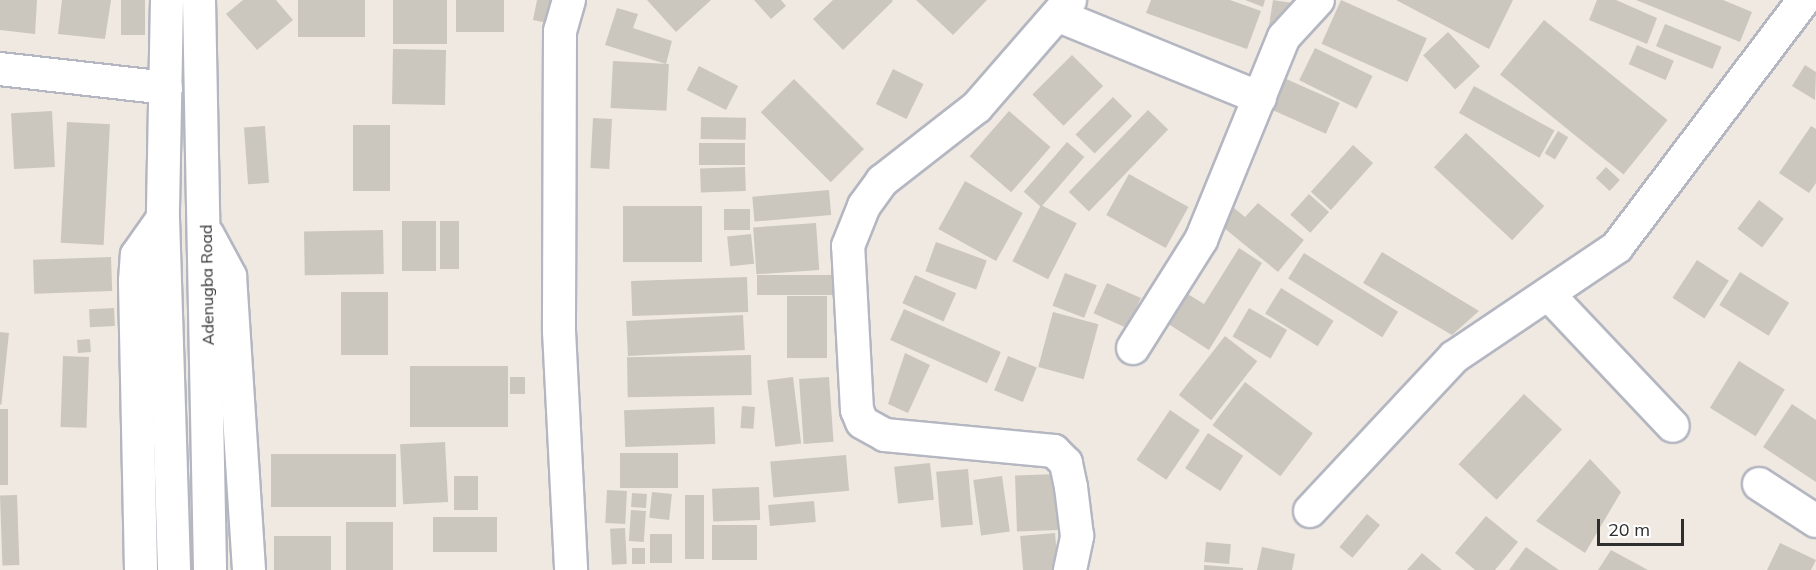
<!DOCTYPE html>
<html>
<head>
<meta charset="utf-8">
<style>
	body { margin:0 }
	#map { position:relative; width:1816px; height:570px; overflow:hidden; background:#efe9e1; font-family:Mulish,sans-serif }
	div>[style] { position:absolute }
	.building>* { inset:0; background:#cbc7bf; transform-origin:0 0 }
	.roads { filter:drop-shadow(2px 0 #b4b7c1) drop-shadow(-2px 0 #b4b7c1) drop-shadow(0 2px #b4b7c1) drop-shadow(0 -2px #b4b7c1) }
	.minor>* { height:32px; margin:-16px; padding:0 16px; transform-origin:16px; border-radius:16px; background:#fff }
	span { translate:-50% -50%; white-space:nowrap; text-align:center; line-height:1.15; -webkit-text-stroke:4.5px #fff; paint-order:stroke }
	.street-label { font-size:16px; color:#2e2e2e }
	.scale { position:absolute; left:1597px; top:519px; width:87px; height:27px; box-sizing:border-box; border:3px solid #2e2e2e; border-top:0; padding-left:8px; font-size:18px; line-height:21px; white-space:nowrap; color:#2e2e2e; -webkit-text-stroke:4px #fff; paint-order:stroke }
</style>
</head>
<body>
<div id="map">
	<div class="building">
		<div style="clip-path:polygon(0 0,37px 0,35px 34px,0 30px)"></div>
		<div style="clip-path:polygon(62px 0,111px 0,105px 39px,58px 34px)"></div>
		<div style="left:121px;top:0;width:24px;height:35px"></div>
		<div style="clip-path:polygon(243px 0,276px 0,293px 20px,257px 50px,226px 14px)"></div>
		<div style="left:298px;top:0;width:67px;height:37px"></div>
		<div style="left:393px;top:0;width:54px;height:44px"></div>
		<div style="left:456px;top:0;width:48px;height:32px"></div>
		<div style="clip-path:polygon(537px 0,556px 0,552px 24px,533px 20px)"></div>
		<div style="clip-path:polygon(647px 0,711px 0,676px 32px)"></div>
		<div style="clip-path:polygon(754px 0,781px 0,786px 6px,771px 19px)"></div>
		<div style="clip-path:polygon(833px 0,892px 0,893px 1px,843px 50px,813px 19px)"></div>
		<div style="clip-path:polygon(916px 0,987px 0,953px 35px)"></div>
		<div style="clip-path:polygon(1151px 0,1230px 0,1261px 11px,1247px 49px,1146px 13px)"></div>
		<div style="clip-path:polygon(1245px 0,1265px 0,1263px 7px)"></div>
		<div style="left:1273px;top:0;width:18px;height:43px;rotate:9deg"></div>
		<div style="left:1341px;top:0;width:94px;height:48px;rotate:24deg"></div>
		<div style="clip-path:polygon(1396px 0,1513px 0,1489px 49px)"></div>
		<div style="clip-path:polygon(1597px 0,1616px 0,1657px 18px,1647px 44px,1589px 20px)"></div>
		<div style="clip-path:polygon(1636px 0,1723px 0,1752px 12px,1740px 42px)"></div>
		<div style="clip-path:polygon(617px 8px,638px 14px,633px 28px,672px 41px,666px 64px,605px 45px)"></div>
		<div style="left:1544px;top:20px;width:159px;height:70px;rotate:39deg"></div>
		<div style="left:1665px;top:24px;width:61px;height:24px;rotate:22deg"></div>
		<div style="left:1448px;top:32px;width:47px;height:34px;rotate:47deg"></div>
		<div style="left:1637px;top:45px;width:40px;height:21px;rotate:23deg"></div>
		<div style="left:1315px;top:48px;width:64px;height:36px;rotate:26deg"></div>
		<div style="left:393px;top:49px;width:53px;height:55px;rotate:1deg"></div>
		<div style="left:1072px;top:55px;width:44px;height:56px;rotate:45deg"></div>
		<div style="left:613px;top:61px;width:56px;height:47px;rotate:3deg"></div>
		<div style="clip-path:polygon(1805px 65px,1816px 72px,1815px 100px,1792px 86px)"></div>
		<div style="left:699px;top:66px;width:44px;height:27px;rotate:27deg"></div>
		<div style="left:893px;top:69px;width:34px;height:39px;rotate:26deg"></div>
		<div style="left:1284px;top:78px;width:61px;height:34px;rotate:24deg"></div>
		<div style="left:794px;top:79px;width:99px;height:47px;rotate:45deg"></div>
		<div style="left:1474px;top:86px;width:92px;height:31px;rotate:29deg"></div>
		<div style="left:1113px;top:97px;width:27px;height:53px;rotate:45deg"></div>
		<div style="left:1148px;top:110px;width:28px;height:114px;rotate:44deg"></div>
		<div style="left:52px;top:111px;width:56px;height:41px;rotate:87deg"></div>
		<div style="left:1009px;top:111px;width:55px;height:60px;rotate:41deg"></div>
		<div style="left:701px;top:117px;width:45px;height:22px;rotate:1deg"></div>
		<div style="left:593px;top:118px;width:19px;height:50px;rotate:3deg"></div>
		<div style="left:67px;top:122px;width:43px;height:121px;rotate:3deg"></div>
		<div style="left:390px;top:125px;width:66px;height:37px;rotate:90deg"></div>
		<div style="left:265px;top:126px;width:57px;height:21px;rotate:86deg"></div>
		<div style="clip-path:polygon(1811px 126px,1816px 129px,1816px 183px,1809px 193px,1779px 173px)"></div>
		<div style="left:1558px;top:131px;width:12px;height:26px;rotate:31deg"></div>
		<div style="left:1466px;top:133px;width:107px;height:47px;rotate:43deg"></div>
		<div style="left:1067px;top:142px;width:23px;height:66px;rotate:41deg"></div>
		<div style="left:699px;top:143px;width:46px;height:22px"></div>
		<div style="left:1353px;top:145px;width:27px;height:63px;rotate:42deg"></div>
		<div style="left:745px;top:167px;width:24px;height:45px;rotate:88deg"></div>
		<div style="left:1606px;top:167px;width:19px;height:15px;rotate:43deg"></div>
		<div style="left:1129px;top:174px;width:68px;height:47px;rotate:29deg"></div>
		<div style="left:965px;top:181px;width:66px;height:55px;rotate:29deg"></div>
		<div style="left:829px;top:190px;width:25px;height:77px;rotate:85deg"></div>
		<div style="left:1309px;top:194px;width:27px;height:28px;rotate:42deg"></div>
		<div style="left:1759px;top:200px;width:31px;height:36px;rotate:37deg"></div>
		<div style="clip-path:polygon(1258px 203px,1304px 240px,1278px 272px,1218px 223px,1233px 207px,1245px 217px)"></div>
		<div style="left:1041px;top:205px;width:40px;height:63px;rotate:27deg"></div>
		<div style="left:623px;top:206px;width:79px;height:56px"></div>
		<div style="left:724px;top:209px;width:26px;height:21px"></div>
		<div style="left:402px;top:221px;width:34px;height:50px"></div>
		<div style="left:440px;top:221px;width:19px;height:48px"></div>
		<div style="left:816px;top:223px;width:47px;height:63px;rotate:86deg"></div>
		<div style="left:383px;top:230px;width:44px;height:79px;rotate:89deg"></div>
		<div style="left:751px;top:234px;width:30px;height:24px;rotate:84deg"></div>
		<div style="left:936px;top:242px;width:54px;height:31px;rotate:20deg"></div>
		<div style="clip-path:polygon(1239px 248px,1262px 263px,1209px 350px,1159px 318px,1178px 288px,1204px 304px)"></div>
		<div style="clip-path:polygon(1382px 252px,1479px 311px,1452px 335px,1363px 283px)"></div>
		<div style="left:1304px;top:253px;width:111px;height:30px;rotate:32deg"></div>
		<div style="left:111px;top:257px;width:34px;height:78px;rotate:88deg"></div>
		<div style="left:1697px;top:260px;width:38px;height:45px;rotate:33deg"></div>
		<div style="left:1740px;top:272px;width:58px;height:39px;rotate:32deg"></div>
		<div style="left:1065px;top:273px;width:34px;height:35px;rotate:21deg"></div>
		<div style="left:757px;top:275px;width:81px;height:20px"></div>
		<div style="left:915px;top:275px;width:45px;height:31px;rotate:24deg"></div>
		<div style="left:747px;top:277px;width:35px;height:116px;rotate:88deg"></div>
		<div style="left:1107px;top:283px;width:37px;height:33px;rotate:24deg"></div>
		<div style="left:1281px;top:288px;width:62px;height:30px;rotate:32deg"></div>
		<div style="left:341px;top:292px;width:47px;height:63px"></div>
		<div style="left:787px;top:296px;width:40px;height:62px"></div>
		<div style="left:114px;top:308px;width:18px;height:25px;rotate:87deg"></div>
		<div style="left:1249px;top:308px;width:44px;height:33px;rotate:30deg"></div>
		<div style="left:904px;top:309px;width:106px;height:34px;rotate:24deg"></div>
		<div style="left:1053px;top:312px;width:47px;height:57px;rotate:15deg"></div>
		<div style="left:743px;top:315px;width:35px;height:117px;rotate:87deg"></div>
		<div style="left:0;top:332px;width:9px;height:72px;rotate:6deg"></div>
		<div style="left:1225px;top:336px;width:41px;height:75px;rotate:38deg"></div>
		<div style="left:90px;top:339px;width:13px;height:13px;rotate:86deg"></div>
		<div style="clip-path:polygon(905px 353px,930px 365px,908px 413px,888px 404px)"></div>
		<div style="left:751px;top:355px;width:40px;height:124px;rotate:89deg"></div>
		<div style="left:63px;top:356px;width:26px;height:71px;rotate:2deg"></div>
		<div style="left:1008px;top:356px;width:31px;height:37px;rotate:22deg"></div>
		<div style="left:1739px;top:361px;width:54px;height:55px;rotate:32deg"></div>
		<div style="left:410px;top:366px;width:98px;height:61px"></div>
		<div style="left:510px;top:377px;width:15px;height:17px"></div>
		<div style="left:793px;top:377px;width:67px;height:26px;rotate:83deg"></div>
		<div style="left:829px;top:377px;width:65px;height:30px;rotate:86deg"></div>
		<div style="left:1245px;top:382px;width:85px;height:54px;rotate:37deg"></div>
		<div style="left:1524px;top:394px;width:52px;height:96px;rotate:43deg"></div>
		<div style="clip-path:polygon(1792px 404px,1816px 420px,1816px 482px,1763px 447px)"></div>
		<div style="left:742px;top:406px;width:13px;height:22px;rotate:4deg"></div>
		<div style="left:714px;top:407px;width:37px;height:90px;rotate:88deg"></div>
		<div style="left:0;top:409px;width:8px;height:76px"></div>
		<div style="left:1170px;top:410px;width:36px;height:60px;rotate:34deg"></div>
		<div style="left:1208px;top:433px;width:42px;height:42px;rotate:33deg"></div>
		<div style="left:445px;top:442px;width:60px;height:45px;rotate:87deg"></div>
		<div style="left:620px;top:453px;width:58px;height:35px"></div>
		<div style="left:271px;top:454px;width:125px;height:53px"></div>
		<div style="left:846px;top:455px;width:36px;height:76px;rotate:85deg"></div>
		<div style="clip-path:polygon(1590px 459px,1621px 492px,1585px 553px,1536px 521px)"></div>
		<div style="left:930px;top:463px;width:37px;height:36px;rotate:84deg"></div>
		<div style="left:968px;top:469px;width:56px;height:32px;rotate:85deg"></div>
		<div style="left:1056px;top:474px;width:56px;height:41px;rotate:88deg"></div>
		<div style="left:454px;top:476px;width:24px;height:34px"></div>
		<div style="left:1002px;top:476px;width:56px;height:29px;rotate:82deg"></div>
		<div style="left:759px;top:487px;width:33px;height:47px;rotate:88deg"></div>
		<div style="left:607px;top:490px;width:20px;height:33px;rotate:3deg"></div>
		<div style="left:652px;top:492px;width:20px;height:26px;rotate:6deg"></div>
		<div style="left:632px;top:493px;width:15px;height:14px;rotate:4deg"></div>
		<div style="left:17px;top:495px;width:70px;height:17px;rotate:88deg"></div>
		<div style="left:685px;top:495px;width:19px;height:64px"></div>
		<div style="left:814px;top:501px;width:21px;height:46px;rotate:85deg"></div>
		<div style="left:631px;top:510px;width:15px;height:31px;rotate:4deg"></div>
		<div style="left:1367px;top:514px;width:17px;height:43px;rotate:40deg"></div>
		<div style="clip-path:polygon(1486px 516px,1518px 542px,1495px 570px,1475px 570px,1455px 553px)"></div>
		<div style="left:497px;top:517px;width:35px;height:64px;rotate:90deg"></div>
		<div style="left:346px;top:522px;width:47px;height:48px"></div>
		<div style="left:712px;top:525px;width:45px;height:35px"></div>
		<div style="left:625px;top:528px;width:36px;height:15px;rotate:87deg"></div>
		<div style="left:1055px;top:533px;width:37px;height:35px;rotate:85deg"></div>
		<div style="left:650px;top:534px;width:22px;height:29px"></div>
		<div style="left:331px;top:536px;width:34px;height:57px;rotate:90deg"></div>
		<div style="left:1206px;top:542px;width:25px;height:20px;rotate:5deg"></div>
		<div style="clip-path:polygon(1780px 543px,1816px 560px,1811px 570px,1767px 570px)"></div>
		<div style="clip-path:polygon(1262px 547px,1295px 554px,1292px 570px,1257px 570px)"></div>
		<div style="clip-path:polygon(1526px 547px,1559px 570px,1509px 570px)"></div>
		<div style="left:632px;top:548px;width:13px;height:16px"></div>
		<div style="clip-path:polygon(1611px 550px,1648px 570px,1598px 570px)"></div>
		<div style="clip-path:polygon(1422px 553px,1442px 570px,1407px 570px)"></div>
		<div style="clip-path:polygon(1204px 565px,1243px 568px,1243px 570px,1204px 570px)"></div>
	</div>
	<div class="roads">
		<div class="minor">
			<div style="left:167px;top:0;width:218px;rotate:91.1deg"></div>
			<div style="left:163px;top:218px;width:352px;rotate:88.2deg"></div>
			<div style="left:199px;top:0;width:570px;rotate:88.89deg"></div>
			<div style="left:569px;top:0;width:32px;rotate:106deg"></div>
			<div style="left:560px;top:31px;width:300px;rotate:90.2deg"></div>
			<div style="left:559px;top:331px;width:239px;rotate:87.1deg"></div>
			<div style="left:1059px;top:16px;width:217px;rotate:22.2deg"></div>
			<div style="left:0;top:69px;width:167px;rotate:6.5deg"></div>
			<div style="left:208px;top:235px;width:47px;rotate:61.8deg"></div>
			<div style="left:230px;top:276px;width:295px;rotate:86.3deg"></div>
			<div style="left:1549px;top:295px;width:180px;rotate:46.6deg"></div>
			<div style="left:1133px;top:348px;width:128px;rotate:-57.8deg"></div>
			<div style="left:1201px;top:240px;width:219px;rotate:-67.8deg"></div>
			<div style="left:1284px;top:37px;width:50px;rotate:-47.4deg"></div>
			<div style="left:1759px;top:484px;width:68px;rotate:33deg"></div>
			<div style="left:1310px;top:511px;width:211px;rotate:-46.9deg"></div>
			<div style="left:1454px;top:357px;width:197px;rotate:-34deg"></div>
			<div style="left:1617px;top:247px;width:310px;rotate:-52.9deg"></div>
			<div style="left:141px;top:570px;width:289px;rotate:-91.2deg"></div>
			<div style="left:135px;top:281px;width:26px;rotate:-86deg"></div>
			<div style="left:137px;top:255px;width:45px;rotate:-54.9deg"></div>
			<div style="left:1070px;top:570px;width:35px;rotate:-78deg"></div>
			<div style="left:1077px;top:536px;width:49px;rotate:-97deg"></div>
			<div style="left:1071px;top:487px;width:25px;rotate:-102deg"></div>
			<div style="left:1066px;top:463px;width:17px;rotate:-135deg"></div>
			<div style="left:1054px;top:451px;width:170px;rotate:-174.6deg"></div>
			<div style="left:885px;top:435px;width:26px;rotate:-151deg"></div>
			<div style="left:862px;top:422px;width:13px;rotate:-113deg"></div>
			<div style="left:857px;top:410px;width:164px;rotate:-93.1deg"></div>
			<div style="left:848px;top:246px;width:43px;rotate:-68.2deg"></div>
			<div style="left:864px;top:206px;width:31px;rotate:-54deg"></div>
			<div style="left:882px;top:181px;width:120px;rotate:-37.9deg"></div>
			<div style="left:977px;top:107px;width:142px;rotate:-49deg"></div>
		</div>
	</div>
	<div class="street-label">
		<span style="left:207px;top:285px;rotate:-91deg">Adenugba Road</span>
	</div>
	<div class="scale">20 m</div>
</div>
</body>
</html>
